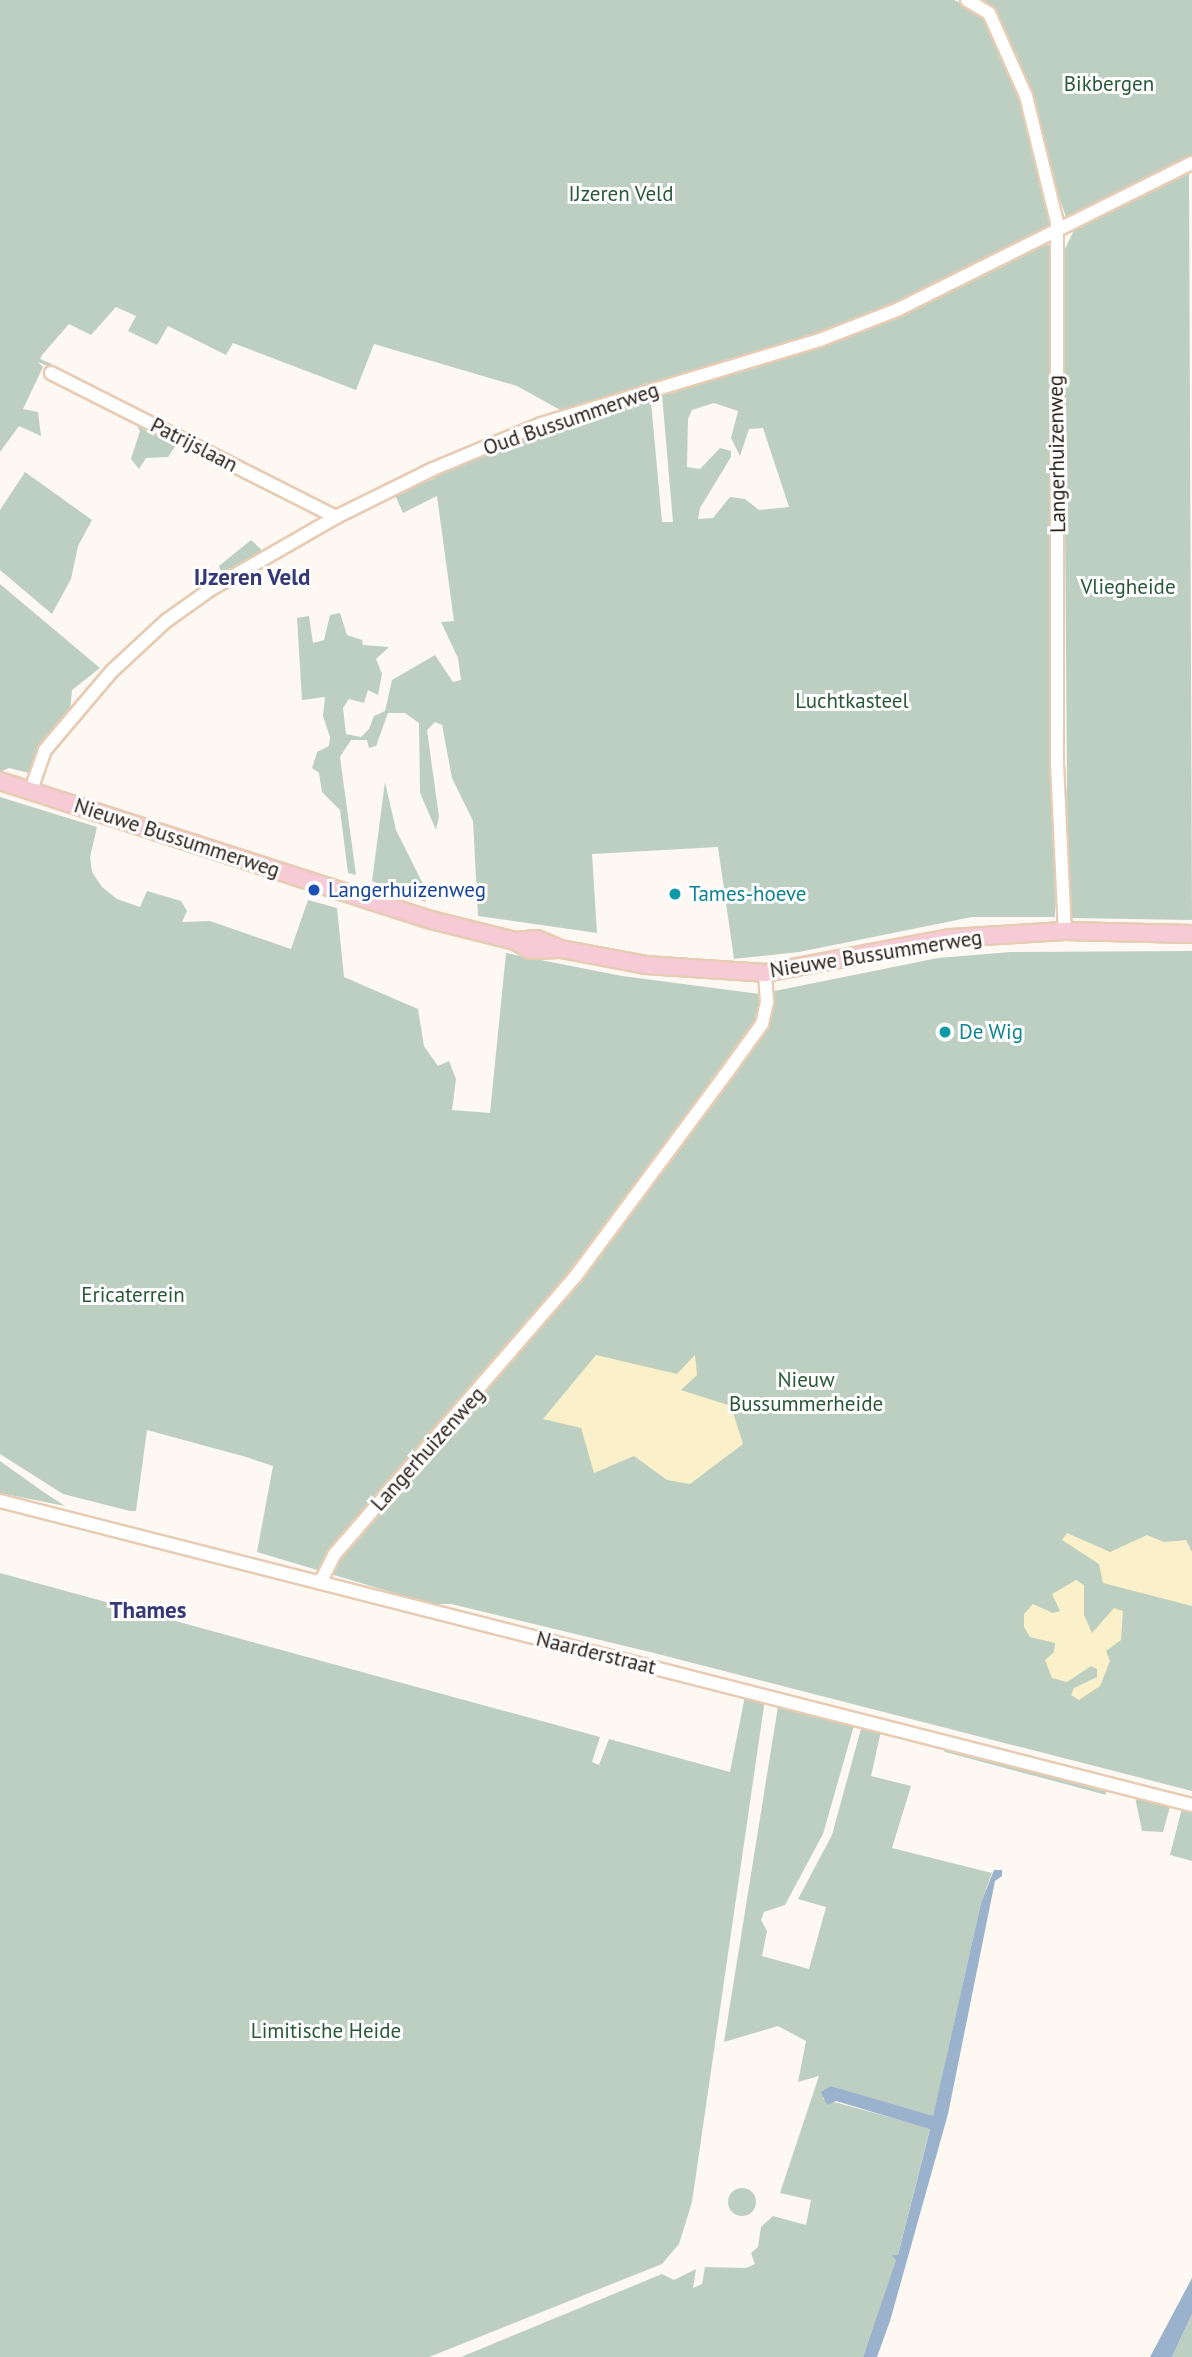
<!DOCTYPE html>
<html>
<head>
<meta charset="utf-8">
<style>
	body { margin:0 }
	#map { position:relative; width:1192px; height:2357px; overflow:hidden; background:#fef8f3; font-family:"PT Sans",sans-serif }
	div>[style] { position:absolute }
	.green>* { inset:0; background:#bdcfc1; transform-origin:0 0 }
	.round { border-radius:50% }
	.sand>* { inset:0; background:#faf0ca }
	.water>* { inset:0; background:#9bb2cd }
	.roads { filter:drop-shadow(2px 0 #e7ccb4) drop-shadow(-2px 0 #e7ccb4) drop-shadow(0 2px #e7ccb4) drop-shadow(0 -2px #e7ccb4) }
	.minor>* { height:12px; margin:-6px; padding:0 6px; transform-origin:6px; border-radius:6px; background:#fff }
	.major>* { height:16px; margin:-8px; padding:0 8px; transform-origin:8px; border-radius:8px; background:#f7cbd6 }
	.dots>* { width:19px; height:19px; translate:-50% -50%; box-sizing:border-box; border:4px solid #fff; border-radius:50% }
	span { translate:-50% -50%; white-space:nowrap; text-align:center; line-height:1.15; -webkit-text-stroke:6px #fff; paint-order:stroke }
	.park-label { font-size:21px; color:#285837 }
	.street-label { font-size:21px; color:#271d14 }
	.transit-label { font-size:21px; color:#164399 }
	.left { translate:0 -50%; text-align:left }
	.culture-label { font-size:21px; color:#0d838f }
	.neighbourhood-label { font-size:23px; color:#353975; font-weight:700 }
</style>
</head>
<body>
<div id="map">
	<div class="green">
		<div style="clip-path:polygon(0 0,954px 0,980px 12px,1022px 102px,1053px 226px,916px 298px,819px 337px,564px 412px,517px 386px,374px 344px,356px 390px,233px 343px,226px 355px,168px 326px,157px 345px,128px 331px,136px 316px,116px 307px,91px 335px,69px 324px,42px 355px,40px 359px,52px 364px,50px 367px,38px 362px,43px 367px,23px 409px,38px 412px,41px 436px,19px 426px,0 452px)"></div>
		<div style="clip-path:polygon(978px 0,1192px 0,1192px 160px,1067px 220px,1004px 36px)"></div>
		<div style="clip-path:polygon(1189px 174px,1192px 920px,1068px 918px,1063px 253px,1075px 228px)"></div>
		<div style="clip-path:polygon(evenodd,1045px 244px,1051px 246px,1052px 260px,1055px 917px,972px 917px,799px 952px,734px 959px,718px 847px,592px 854px,597px 933px,478px 916px,473px 821px,452px 778px,442px 725px,435px 722px,427px 730px,439px 817px,436px 830px,420px 793px,419px 723px,405px 713px,388px 713px,376px 746px,369px 748px,367px 740px,351px 740px,340px 757px,356px 875px,348px 873px,340px 810px,322px 792px,319px 773px,312px 768px,317px 752px,329px 746px,330px 737px,323px 716px,325px 697px,302px 700px,297px 618px,309px 616px,313px 643px,324px 640px,330px 615px,340px 613px,347px 635px,362px 640px,363px 645px,389px 647px,376px 659px,382px 674px,378px 695px,368px 690px,364px 703px,349px 699px,343px 708px,346px 734px,361px 737px,369px 729px,374px 716px,385px 711px,392px 680px,435px 655px,453px 682px,461px 680px,458px 658px,441px 622px,454px 621px,437px 496px,403px 513px,395px 495px,435px 478px,433px 466px,650px 391px,662px 522px,673px 522px,662px 395px,781px 357px,991px 271px,1045px 244px,714px 403px,738px 411px,731px 438px,740px 456px,749px 429px,763px 428px,789px 507px,759px 510px,745px 499px,730px 497px,713px 518px,698px 519px,700px 508px,731px 457px,731px 451px,720px 448px,700px 469px,687px 467px,688px 419px,692px 410px,714px 403px)"></div>
		<div style="clip-path:polygon(133px 419px,181px 438px,168px 457px,146px 458px,139px 469px,131px 459px,140px 431px)"></div>
		<div style="clip-path:polygon(25px 472px,92px 520px,78px 546px,71px 579px,52px 614px,0 570px,0 510px)"></div>
		<div style="clip-path:polygon(251px 540px,264px 552px,223px 579px,219px 566px)"></div>
		<div style="clip-path:polygon(0 584px,100px 668px,72px 690px,70px 711px,29px 773px,9px 768px,0 772px)"></div>
		<div style="clip-path:polygon(385px 782px,396px 830px,423px 884px,426px 902px,372px 881px)"></div>
		<div style="clip-path:polygon(0 797px,97px 827px,90px 857px,92px 872px,102px 887px,117px 899px,140px 907px,147px 891px,181px 901px,187px 911px,182px 922px,210px 921px,291px 949px,308px 900px,337px 908px,344px 977px,418px 1009px,424px 1046px,438px 1066px,449px 1061px,456px 1079px,452px 1110px,490px 1113px,506px 953px,622px 976px,760px 994px,938px 958px,1011px 952px,1192px 951px,1192px 1791px,650px 1652px,451px 1604px,431px 1604px,257px 1552px,273px 1466px,246px 1457px,147px 1430px,136px 1511px,130px 1511px,63px 1494px,0 1454px)"></div>
		<div style="clip-path:polygon(0 1461px,45px 1493px,65px 1506px,0 1493px)"></div>
		<div style="clip-path:polygon(0 1573px,600px 1737px,592px 1762px,599px 1765px,609px 1739px,730px 1772px,745px 1696px,765px 1699px,692px 2202px,679px 2244px,662px 2264px,429px 2357px,0 2357px)"></div>
		<div style="clip-path:polygon(780px 1694px,857px 1715px,823px 1834px,785px 1905px,764px 1912px,761px 1920px,767px 1931px,762px 1956px,809px 1969px,826px 1907px,798px 1899px,832px 1835px,864px 1718px,883px 1722px,871px 1776px,911px 1786px,892px 1848px,992px 1873px,981px 1903px,933px 2117px,831px 2086px,823px 2099px,930px 2128px,898px 2255px,863px 2357px,461px 2357px,662px 2274px,674px 2280px,696px 2269px,693px 2288px,702px 2284px,705px 2267px,746px 2268px,755px 2264px,751px 2253px,758px 2247px,761px 2227px,773px 2216px,806px 2225px,811px 2200px,780px 2193px,819px 2076px,798px 2082px,806px 2041px,778px 2026px,724px 2042px)"></div>
		<div style="left:947px;top:1741px;width:167px;height:11px;rotate:15deg"></div>
		<div style="clip-path:polygon(1134px 1792px,1171px 1803px,1163px 1832px,1142px 1831px)"></div>
		<div style="clip-path:polygon(1182px 1808px,1192px 1809px,1192px 1861px,1170px 1855px)"></div>
		<div class="round" style="left:728px;top:2188px;width:28px;height:28px"></div>
		<div style="clip-path:polygon(1192px 2314px,1192px 2357px,1172px 2357px,1179px 2342px)"></div>
	</div>
	<div class="sand">
		<div style="clip-path:polygon(596px 1355px,677px 1374px,695px 1355px,697px 1375px,681px 1390px,731px 1406px,743px 1444px,690px 1484px,667px 1480px,634px 1456px,594px 1473px,581px 1428px,543px 1419px)"></div>
		<div style="clip-path:polygon(1067px 1533px,1110px 1552px,1147px 1535px,1164px 1542px,1186px 1540px,1192px 1552px,1192px 1606px,1103px 1583px,1099px 1564px,1062px 1540px)"></div>
		<div style="clip-path:polygon(1076px 1580px,1084px 1585px,1084px 1615px,1092px 1633px,1114px 1608px,1123px 1611px,1121px 1640px,1106px 1651px,1110px 1661px,1100px 1686px,1079px 1700px,1071px 1695px,1074px 1688px,1097px 1677px,1097px 1669px,1091px 1666px,1067px 1682px,1052px 1678px,1045px 1660px,1054px 1652px,1055px 1643px,1030px 1637px,1024px 1627px,1024px 1614px,1033px 1604px,1053px 1613px,1060px 1611px,1052px 1594px)"></div>
	</div>
	<div class="water">
		<div style="clip-path:polygon(994px 1870px,1002px 1870px,1002px 1876px,995px 1881px,948px 2114px,890px 2321px,877px 2357px,863px 2357px,896px 2260px,892px 2255px,898px 2255px,930px 2129px,836px 2101px,827px 2105px,821px 2092px,831px 2086px,933px 2116px,981px 1903px)"></div>
		<div style="clip-path:polygon(1192px 2278px,1192px 2314px,1172px 2357px,1150px 2357px)"></div>
	</div>
	<div class="roads">
		<div class="minor">
			<div style="left:967px;top:0;width:26px;rotate:31deg"></div>
			<div style="left:989px;top:13px;width:91px;rotate:66deg"></div>
			<div style="left:1026px;top:96px;width:130px;rotate:76.2deg"></div>
			<div style="left:1057px;top:222px;width:542px;rotate:90deg"></div>
			<div style="left:1057px;top:764px;width:167px;rotate:87.3deg"></div>
			<div style="left:51px;top:373px;width:319px;rotate:26.8deg"></div>
			<div style="left:31px;top:790px;width:42px;rotate:-70.7deg"></div>
			<div style="left:45px;top:750px;width:104px;rotate:-49.7deg"></div>
			<div style="left:112px;top:671px;width:74px;rotate:-42.8deg"></div>
			<div style="left:166px;top:621px;width:55px;rotate:-35.4deg"></div>
			<div style="left:211px;top:589px;width:144px;rotate:-29.9deg"></div>
			<div style="left:336px;top:517px;width:108px;rotate:-26.3deg"></div>
			<div style="left:433px;top:469px;width:117px;rotate:-22.6deg"></div>
			<div style="left:541px;top:424px;width:291px;rotate:-16.8deg"></div>
			<div style="left:820px;top:340px;width:85px;rotate:-21.4deg"></div>
			<div style="left:899px;top:309px;width:327px;rotate:-26.5deg"></div>
			<div style="left:0;top:1501px;width:1230px;rotate:14.31deg"></div>
			<div style="left:320px;top:1583px;width:31px;rotate:-63deg"></div>
			<div style="left:334px;top:1555px;width:368px;rotate:-49.1deg"></div>
			<div style="left:575px;top:1277px;width:265px;rotate:-53.4deg"></div>
			<div style="left:733px;top:1064px;width:49px;rotate:-54.1deg"></div>
			<div style="left:762px;top:1024px;width:23px;rotate:-77deg"></div>
			<div style="left:767px;top:1002px;width:29px;rotate:-94deg"></div>
		</div>
		<div class="major">
			<div style="left:0;top:781px;width:453px;rotate:17.9deg"></div>
			<div style="left:431px;top:920px;width:87px;rotate:14deg"></div>
			<div style="left:515px;top:941px;width:18px;rotate:29deg"></div>
			<div style="left:531px;top:950px;width:28px;rotate:-2deg"></div>
			<div style="left:515px;top:941px;width:22px;rotate:-5deg"></div>
			<div style="left:537px;top:939px;width:26px;rotate:23deg"></div>
			<div style="left:561px;top:949px;width:86px;rotate:10.7deg"></div>
			<div style="left:646px;top:965px;width:119px;rotate:3.8deg"></div>
			<div style="left:765px;top:973px;width:189px;rotate:-10.7deg"></div>
			<div style="left:951px;top:938px;width:114px;rotate:-3.5deg"></div>
			<div style="left:1065px;top:931px;width:127px;rotate:1.4deg"></div>
		</div>
	</div>
	<div class="dots">
		<div style="left:314px;top:890px;background:#1a4fb4"></div>
		<div style="left:675px;top:894px;background:#0f9aa8"></div>
		<div style="left:945px;top:1032px;background:#0f9aa8"></div>
	</div>
	<div class="park-label">
		<span style="left:1109px;top:84px">Bikbergen</span>
		<span style="left:621px;top:194px">IJzeren Veld</span>
		<span style="left:1128px;top:587px">Vliegheide</span>
		<span style="left:852px;top:701px">Luchtkasteel</span>
		<span style="left:133px;top:1295px">Ericaterrein</span>
		<span style="left:806px;top:1392px">Nieuw<br>Bussummerheide</span>
		<span style="left:326px;top:2031px">Limitische Heide</span>
	</div>
	<div class="street-label">
		<span style="left:571px;top:419px;rotate:-19deg">Oud Bussummerweg</span>
		<span style="left:194px;top:445px;rotate:27deg">Patrijslaan</span>
		<span style="left:1057px;top:454px;rotate:-91deg">Langerhuizenweg</span>
		<span style="left:177px;top:838px;rotate:18deg">Nieuwe Bussummerweg</span>
		<span style="left:876px;top:954px;rotate:-9deg">Nieuwe Bussummerweg</span>
		<span style="left:428px;top:1449px;rotate:-48deg">Langerhuizenweg</span>
		<span style="left:596px;top:1653px;rotate:14deg">Naarderstraat</span>
	</div>
	<div class="transit-label">
		<span class="left" style="left:328px;top:890px">Langerhuizenweg</span>
	</div>
	<div class="culture-label">
		<span class="left" style="left:689px;top:894px">Tames-hoeve</span>
		<span class="left" style="left:959px;top:1032px">De Wig</span>
	</div>
	<div class="neighbourhood-label">
		<span style="left:252px;top:577px">IJzeren Veld</span>
		<span style="left:148px;top:1610px">Thames</span>
	</div>
</div>
</body>
</html>
